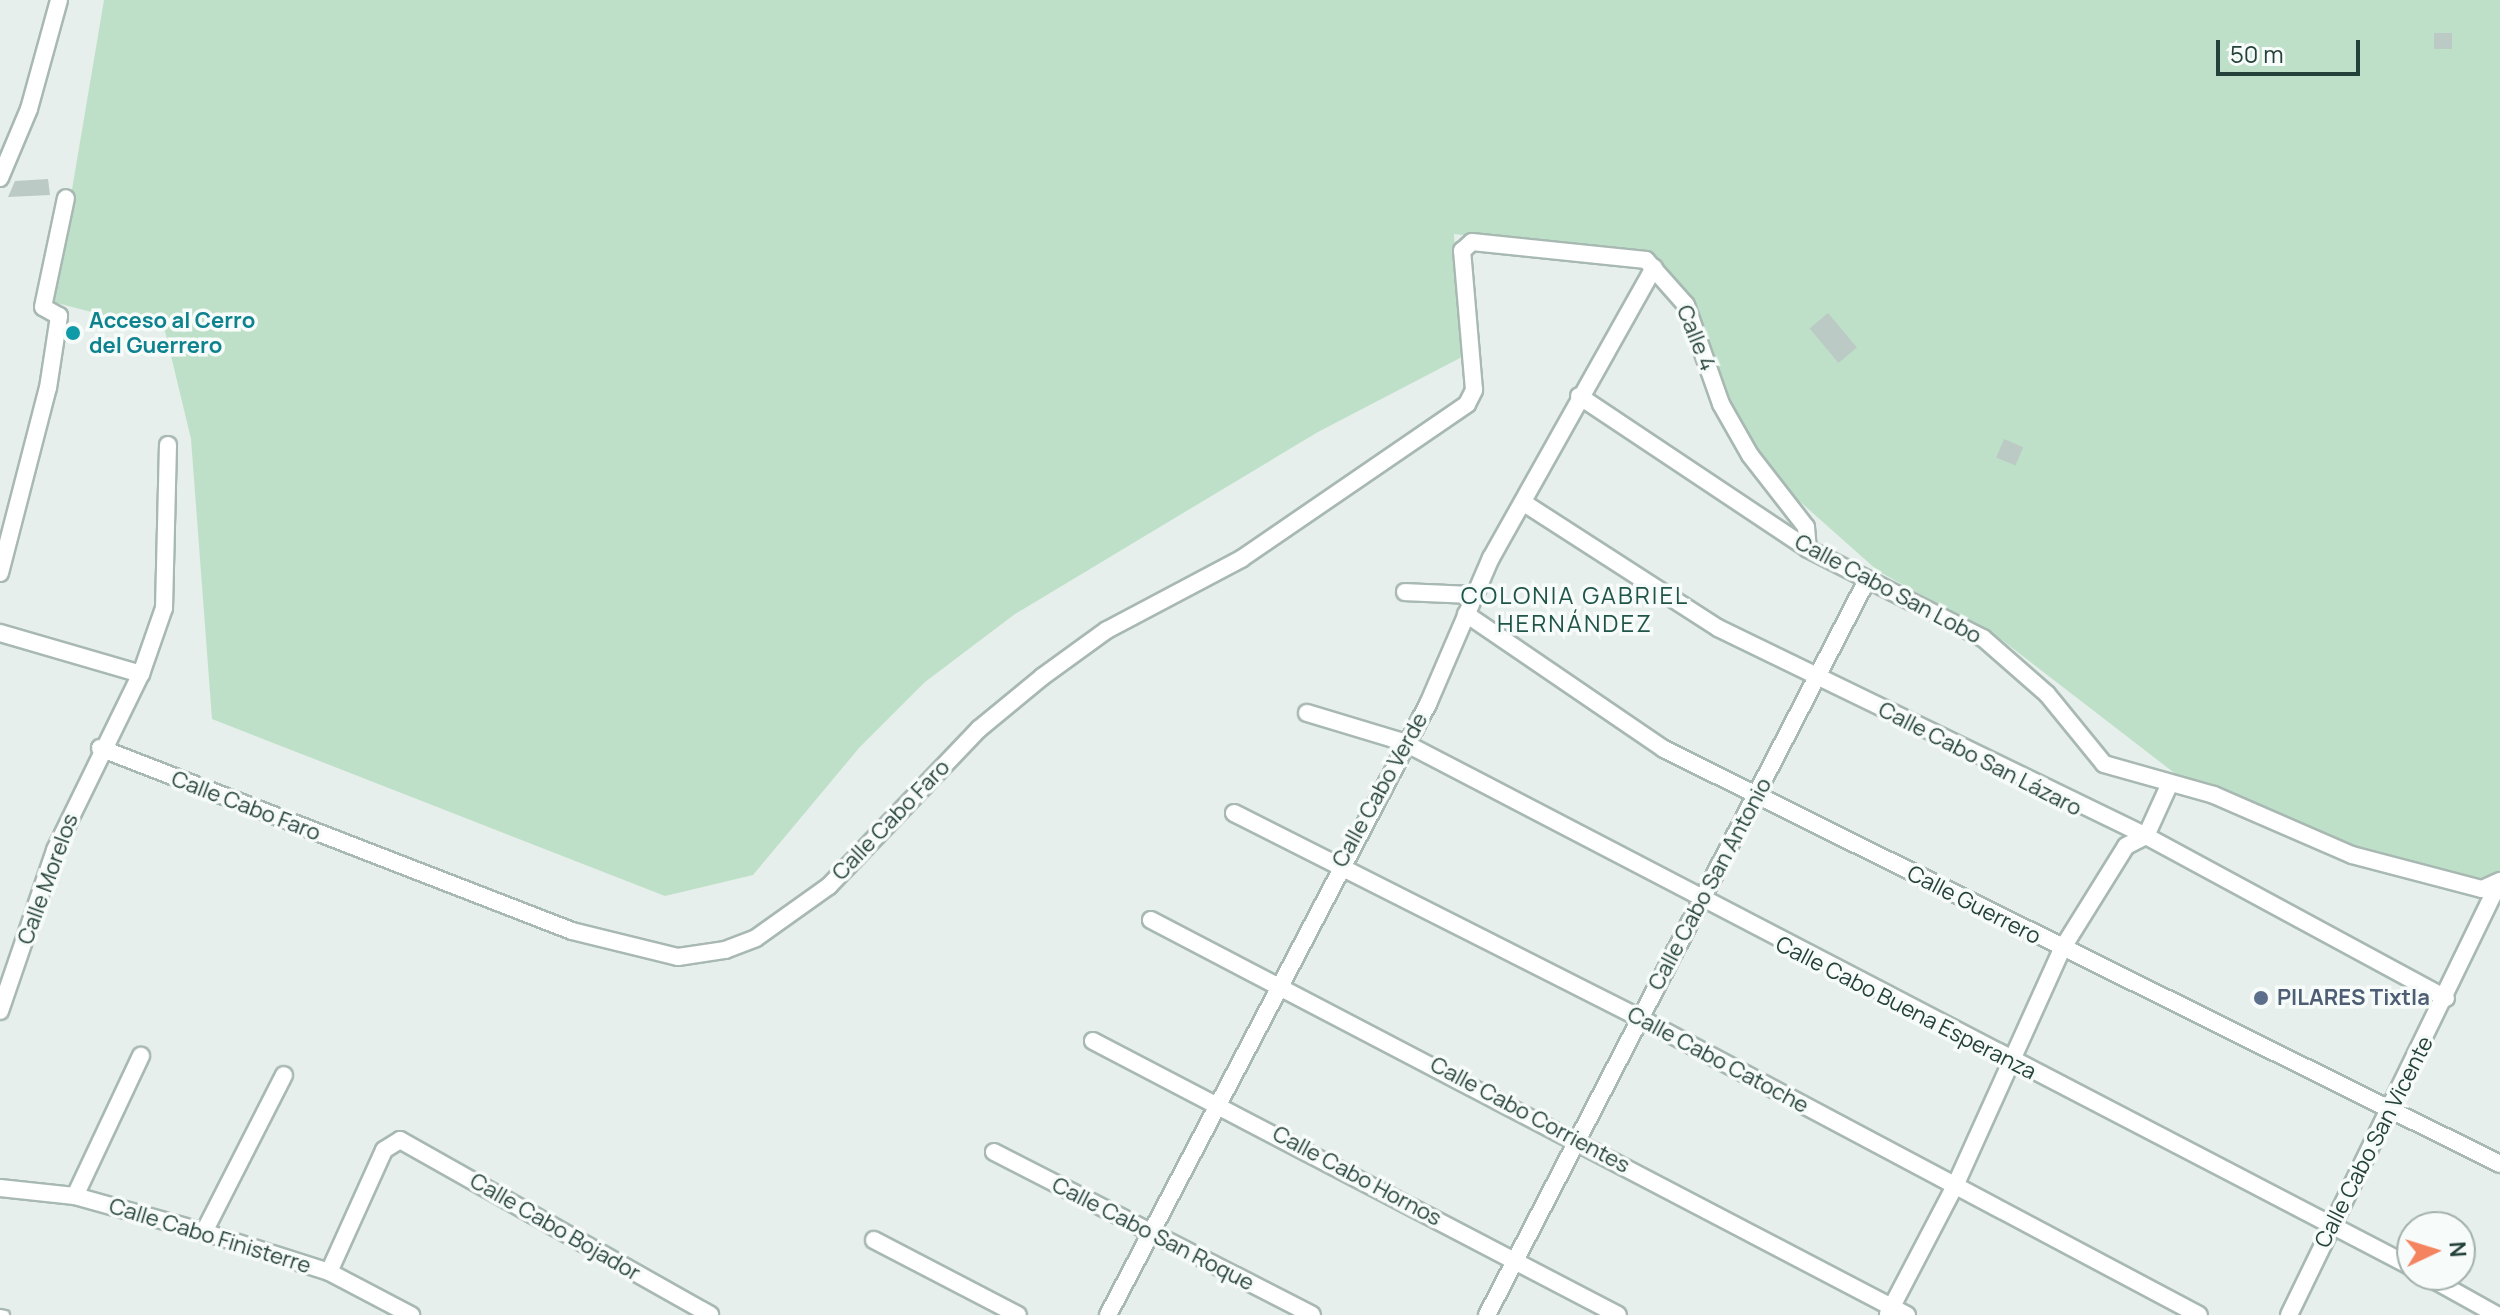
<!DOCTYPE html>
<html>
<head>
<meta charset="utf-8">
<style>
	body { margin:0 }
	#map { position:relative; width:2500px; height:1315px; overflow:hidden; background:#e6efeb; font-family:Manrope,sans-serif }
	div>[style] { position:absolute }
	.green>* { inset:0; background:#bfe0c8 }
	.building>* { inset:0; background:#bbcac4; transform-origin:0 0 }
	.roads { filter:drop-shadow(2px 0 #a8b8b2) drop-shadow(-2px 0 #a8b8b2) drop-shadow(0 2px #a8b8b2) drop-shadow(0 -2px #a8b8b2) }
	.lane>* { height:8px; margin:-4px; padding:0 4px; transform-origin:4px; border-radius:4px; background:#fff }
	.street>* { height:16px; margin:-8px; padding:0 8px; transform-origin:8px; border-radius:8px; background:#fff }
	.dots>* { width:22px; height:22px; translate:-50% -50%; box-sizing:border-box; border:4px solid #f7fbf9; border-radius:50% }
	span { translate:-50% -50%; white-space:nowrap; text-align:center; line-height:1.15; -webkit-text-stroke:7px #f7fbf9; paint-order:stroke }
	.culture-label { font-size:22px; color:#0d838f; font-weight:700 }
	.left { translate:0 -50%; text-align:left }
	.street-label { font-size:22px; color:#24423a }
	.service-label { font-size:22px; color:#4e5e75; font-weight:700 }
	.neighbourhood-label { font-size:24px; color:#1f5548; letter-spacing:2px }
	.north { position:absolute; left:2396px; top:1211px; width:80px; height:80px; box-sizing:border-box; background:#f7fbf9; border:2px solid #a3b1ad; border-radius:50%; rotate:86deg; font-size:22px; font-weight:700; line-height:32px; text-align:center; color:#24423a }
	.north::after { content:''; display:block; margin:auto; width:28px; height:36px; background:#f4845f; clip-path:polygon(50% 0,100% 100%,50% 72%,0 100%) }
	.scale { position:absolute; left:2216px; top:40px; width:144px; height:36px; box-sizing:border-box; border:4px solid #24423a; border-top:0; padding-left:10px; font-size:24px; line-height:28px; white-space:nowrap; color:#24423a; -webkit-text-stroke:6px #f7fbf9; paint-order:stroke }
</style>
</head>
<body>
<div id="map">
	<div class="green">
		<div style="clip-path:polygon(104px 0,2500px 0,2500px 870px,2486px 882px,2358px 853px,2177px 775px,1998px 637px,1878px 571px,1770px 475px,1658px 261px,1454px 234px,1462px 357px,1318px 432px,1015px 614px,925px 682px,859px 748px,753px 875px,665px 896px,212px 719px,191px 439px,165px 331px,53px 302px)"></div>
	</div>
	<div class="building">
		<div style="left:2452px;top:33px;width:16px;height:18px;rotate:90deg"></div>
		<div style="clip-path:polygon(48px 179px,50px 195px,8px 197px,15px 181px)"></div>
		<div style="left:1828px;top:313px;width:45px;height:24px;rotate:50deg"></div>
		<div style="left:2004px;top:439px;width:21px;height:20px;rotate:23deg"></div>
	</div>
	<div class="roads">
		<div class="lane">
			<div style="left:0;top:1314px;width:5px;rotate:11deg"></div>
		</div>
		<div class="street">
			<div style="left:0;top:178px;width:75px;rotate:-67.2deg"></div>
			<div style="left:29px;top:109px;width:113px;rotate:-74.6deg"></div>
			<div style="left:1579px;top:396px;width:275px;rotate:33.7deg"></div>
			<div style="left:1808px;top:549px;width:196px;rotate:27deg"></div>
			<div style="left:1983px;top:638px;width:85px;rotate:41.2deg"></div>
			<div style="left:2047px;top:694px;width:90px;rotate:50.8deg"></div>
			<div style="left:2104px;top:764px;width:114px;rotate:15.7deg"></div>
			<div style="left:2214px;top:795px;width:150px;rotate:23.5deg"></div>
			<div style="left:2352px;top:855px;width:134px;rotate:14.7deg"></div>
			<div style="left:2482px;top:889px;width:20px;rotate:-24deg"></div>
			<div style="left:1524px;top:503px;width:231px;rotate:32.8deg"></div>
			<div style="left:1718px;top:628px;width:476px;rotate:25.9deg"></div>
			<div style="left:2146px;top:836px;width:341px;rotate:28.4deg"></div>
			<div style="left:0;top:573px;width:191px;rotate:-75.5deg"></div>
			<div style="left:48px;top:388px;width:73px;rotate:-81.3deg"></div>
			<div style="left:59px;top:316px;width:18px;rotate:-151deg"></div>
			<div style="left:43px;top:307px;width:111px;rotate:-78.1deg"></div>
			<div style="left:1405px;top:592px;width:70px;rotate:2.5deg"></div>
			<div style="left:1466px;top:614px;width:240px;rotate:34.3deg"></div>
			<div style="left:1664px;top:749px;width:933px;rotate:26.4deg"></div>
			<div style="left:0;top:633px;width:147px;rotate:16.2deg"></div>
			<div style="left:1307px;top:713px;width:100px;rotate:16.8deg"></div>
			<div style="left:1403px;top:742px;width:1137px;rotate:27.49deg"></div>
			<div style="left:100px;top:748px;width:506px;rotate:21.19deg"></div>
			<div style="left:572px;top:931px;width:109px;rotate:13.8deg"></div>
			<div style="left:678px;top:957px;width:48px;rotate:-8.5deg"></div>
			<div style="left:725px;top:950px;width:33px;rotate:-21deg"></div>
			<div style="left:756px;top:938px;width:90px;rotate:-35.5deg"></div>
			<div style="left:829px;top:886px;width:217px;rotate:-46.3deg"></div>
			<div style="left:979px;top:729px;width:82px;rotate:-39.5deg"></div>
			<div style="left:1042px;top:677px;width:80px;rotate:-35.9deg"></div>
			<div style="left:1107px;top:630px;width:152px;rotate:-27.9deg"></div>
			<div style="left:1241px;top:559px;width:274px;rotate:-34.4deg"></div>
			<div style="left:1467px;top:404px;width:16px;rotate:-63deg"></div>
			<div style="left:1474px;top:390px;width:140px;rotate:-94.9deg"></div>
			<div style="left:1462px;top:251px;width:13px;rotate:-42deg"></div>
			<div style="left:1472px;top:242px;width:175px;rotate:5.9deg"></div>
			<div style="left:1646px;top:260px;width:60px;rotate:48.4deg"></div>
			<div style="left:1686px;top:305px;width:105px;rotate:70.5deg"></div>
			<div style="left:1721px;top:404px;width:59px;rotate:60.4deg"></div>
			<div style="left:1750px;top:455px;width:91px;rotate:52.1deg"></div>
			<div style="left:1806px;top:527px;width:22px;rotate:85deg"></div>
			<div style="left:1234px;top:813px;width:453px;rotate:26.8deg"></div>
			<div style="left:1638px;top:1017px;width:635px;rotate:27.98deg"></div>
			<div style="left:1151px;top:920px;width:853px;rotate:27.59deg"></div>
			<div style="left:0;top:1011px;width:170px;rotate:-71.1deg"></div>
			<div style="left:55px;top:850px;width:196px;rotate:-64deg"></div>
			<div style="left:141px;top:674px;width:70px;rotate:-70.8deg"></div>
			<div style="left:164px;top:608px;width:163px;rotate:-88.6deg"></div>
			<div style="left:1093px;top:1041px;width:592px;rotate:27.56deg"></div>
			<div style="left:994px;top:1152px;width:357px;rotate:27.1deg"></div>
			<div style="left:0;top:1188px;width:75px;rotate:6.1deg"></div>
			<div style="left:75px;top:1196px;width:134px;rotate:15.6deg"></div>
			<div style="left:204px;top:1232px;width:131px;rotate:17.7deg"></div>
			<div style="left:329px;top:1272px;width:93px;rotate:27.7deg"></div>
			<div style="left:75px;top:1196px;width:155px;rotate:-64.8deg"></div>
			<div style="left:204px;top:1232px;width:176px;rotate:-63deg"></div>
			<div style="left:874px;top:1240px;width:162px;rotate:27.5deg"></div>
			<div style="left:329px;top:1272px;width:134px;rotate:-65.7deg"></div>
			<div style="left:384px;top:1150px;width:19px;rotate:-32deg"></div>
			<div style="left:400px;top:1140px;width:356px;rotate:29.4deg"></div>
			<div style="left:2425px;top:1275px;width:82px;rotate:29.1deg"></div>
			<div style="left:1888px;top:1314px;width:144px;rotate:-62.4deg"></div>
			<div style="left:1955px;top:1186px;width:260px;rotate:-65.7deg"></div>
			<div style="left:2062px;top:949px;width:121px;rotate:-58.1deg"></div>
			<div style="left:2126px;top:846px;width:22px;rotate:-27deg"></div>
			<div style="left:2146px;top:836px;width:58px;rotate:-65.6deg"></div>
			<div style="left:1108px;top:1315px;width:690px;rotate:-62.36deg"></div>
			<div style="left:1428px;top:704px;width:159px;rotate:-66.7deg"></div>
			<div style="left:1491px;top:558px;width:333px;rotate:-60.7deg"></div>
			<div style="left:1487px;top:1315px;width:827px;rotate:-62.66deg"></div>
			<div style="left:2289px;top:1315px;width:481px;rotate:-64.1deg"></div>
		</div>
	</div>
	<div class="dots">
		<div style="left:73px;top:333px;background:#0f9aa8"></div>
		<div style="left:2261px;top:998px;background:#5c6f8a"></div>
	</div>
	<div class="culture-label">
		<span class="left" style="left:89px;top:333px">Acceso al Cerro<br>del Guerrero</span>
	</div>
	<div class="street-label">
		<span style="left:1696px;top:338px;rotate:68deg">Calle 4</span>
		<span style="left:1888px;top:589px;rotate:28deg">Calle Cabo San Lobo</span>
		<span style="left:1980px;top:759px;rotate:27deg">Calle Cabo San Lázaro</span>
		<span style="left:1380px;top:790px;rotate:-61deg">Calle Cabo Verde</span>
		<span style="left:246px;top:806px;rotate:21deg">Calle Cabo Faro</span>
		<span style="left:891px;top:820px;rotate:-46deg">Calle Cabo Faro</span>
		<span style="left:48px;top:879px;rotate:-70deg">Calle Morelos</span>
		<span style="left:1710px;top:884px;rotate:-62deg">Calle Cabo San Antonio</span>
		<span style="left:1974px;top:905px;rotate:27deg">Calle Guerrero</span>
		<span style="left:1906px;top:1008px;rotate:27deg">Calle Cabo Buena Esperanza</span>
		<span style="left:1718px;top:1060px;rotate:28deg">Calle Cabo Catoche</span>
		<span style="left:1530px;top:1115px;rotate:28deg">Calle Cabo Corrientes</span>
		<span style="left:2374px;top:1142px;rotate:-63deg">Calle Cabo San Vicente</span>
		<span style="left:1357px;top:1176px;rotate:28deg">Calle Cabo Hornos</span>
		<span style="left:555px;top:1227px;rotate:30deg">Calle Cabo Bojador</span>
		<span style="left:1153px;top:1234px;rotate:27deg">Calle Cabo San Roque</span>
		<span style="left:210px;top:1236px;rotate:17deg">Calle Cabo Finisterre</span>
	</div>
	<div class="service-label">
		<span class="left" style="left:2277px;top:998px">PILARES Tixtla</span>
	</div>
	<div class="neighbourhood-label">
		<span style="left:1575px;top:609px">COLONIA GABRIEL<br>HERNÁNDEZ</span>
	</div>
	<div class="north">N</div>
	<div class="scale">50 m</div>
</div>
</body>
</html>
